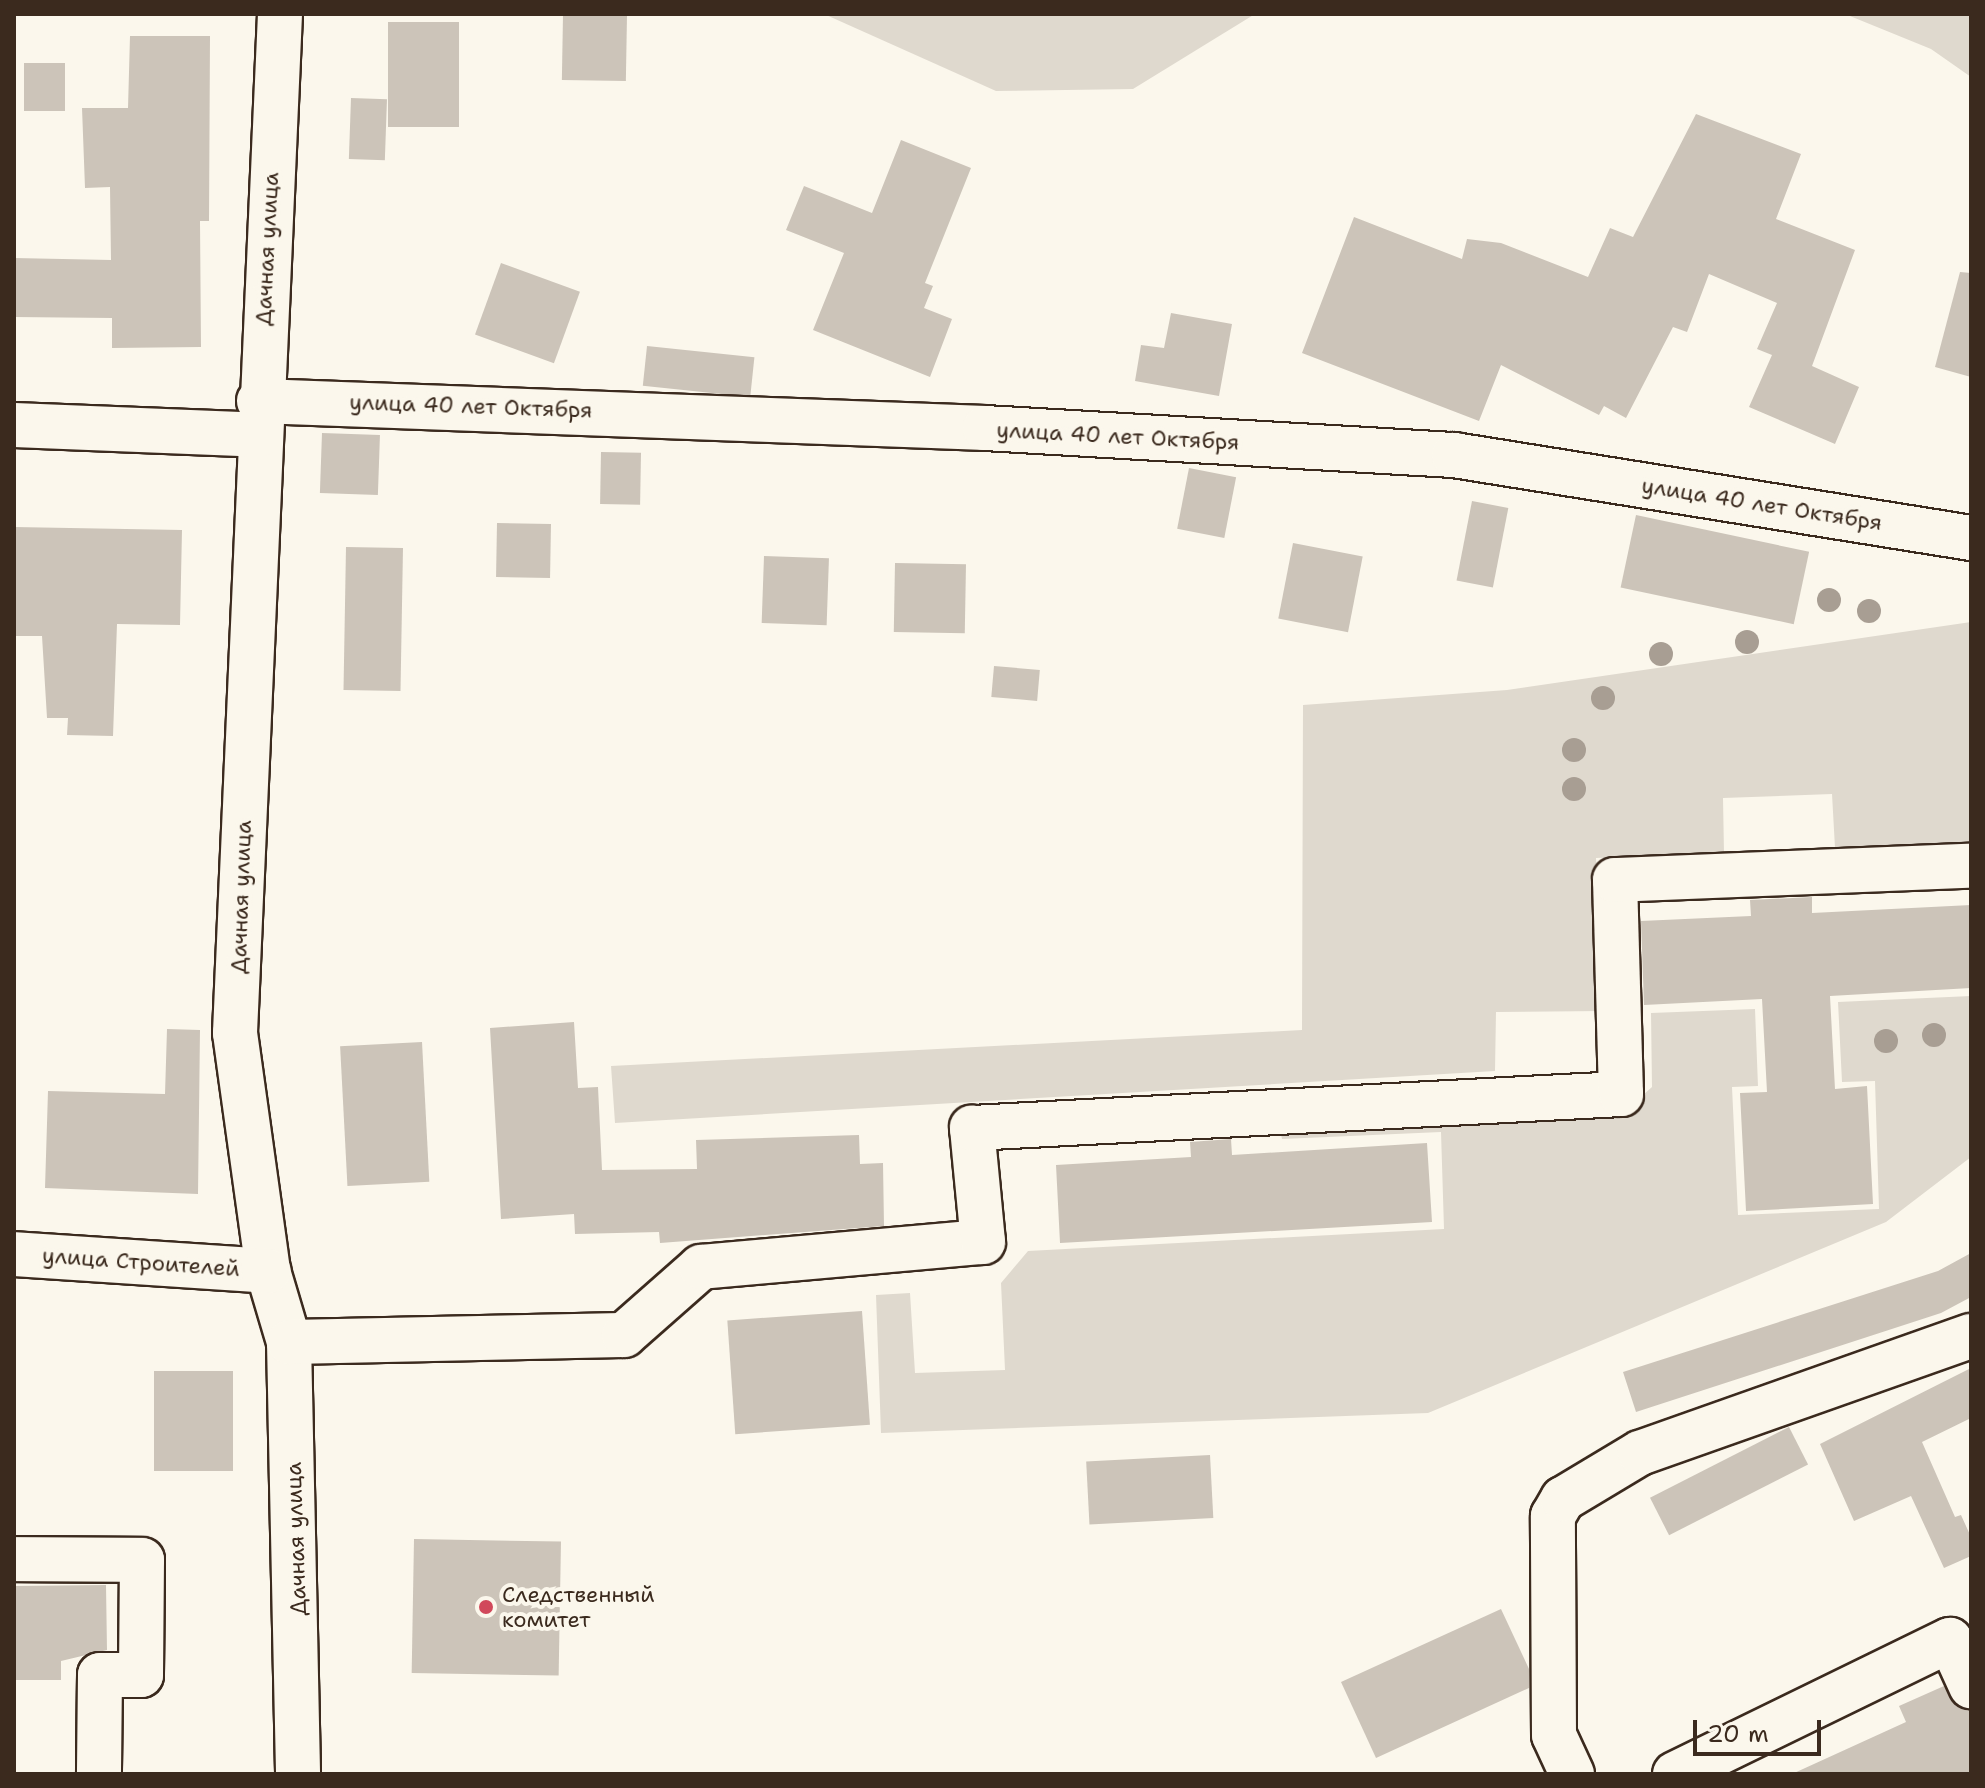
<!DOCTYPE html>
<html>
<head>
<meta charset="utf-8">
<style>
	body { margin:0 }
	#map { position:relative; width:1985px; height:1788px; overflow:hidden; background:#fbf7ec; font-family:"Shantell Sans",sans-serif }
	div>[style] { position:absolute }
	.green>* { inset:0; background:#dfd9ce }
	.building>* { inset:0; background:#ccc4b9; transform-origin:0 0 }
	.roads { filter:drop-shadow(2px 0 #3b2a1e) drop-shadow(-2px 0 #3b2a1e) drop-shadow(0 2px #3b2a1e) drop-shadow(0 -2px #3b2a1e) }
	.minor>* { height:44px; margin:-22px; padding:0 22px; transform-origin:22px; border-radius:22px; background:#fbf7ec }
	.trees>* { width:24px; height:24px; margin:-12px; border-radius:50%; background:#a89e93 }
	.dots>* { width:22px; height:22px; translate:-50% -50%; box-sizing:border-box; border:4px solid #fbf7ec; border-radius:50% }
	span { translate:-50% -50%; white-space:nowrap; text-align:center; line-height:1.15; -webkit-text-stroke:8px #fbf7ec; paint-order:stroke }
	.street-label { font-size:22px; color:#3b2a1e }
	.poi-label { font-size:22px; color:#3b2a1e }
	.left { translate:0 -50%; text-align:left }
	.frame { position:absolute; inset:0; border:16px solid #3b2a1e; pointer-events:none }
	.scale { position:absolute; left:1693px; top:1720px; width:128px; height:36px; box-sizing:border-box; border:4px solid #3b2a1e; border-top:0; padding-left:10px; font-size:24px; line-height:28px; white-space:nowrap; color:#3b2a1e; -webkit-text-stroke:6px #fbf7ec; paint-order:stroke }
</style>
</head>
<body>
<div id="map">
	<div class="green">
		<div style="clip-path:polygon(824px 14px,1255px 14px,1133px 89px,996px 91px)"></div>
		<div style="clip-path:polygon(1845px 14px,1971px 14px,1971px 77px,1931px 49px)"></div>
		<div style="clip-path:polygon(1971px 622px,1971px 842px,1835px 848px,1832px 794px,1723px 798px,1724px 853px,1596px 858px,1602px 1011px,1496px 1012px,1495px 1071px,615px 1123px,611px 1066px,1302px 1030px,1303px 705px,1507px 690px)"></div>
		<div style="clip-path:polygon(1971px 996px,1971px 1157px,1886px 1222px,1428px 1413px,881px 1433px,876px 1295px,910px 1293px,915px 1373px,1005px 1370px,1001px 1283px,1028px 1251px,1444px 1229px,1441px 1132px,1282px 1139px,1280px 1130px,1625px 1111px,1652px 1087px,1651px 1013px,1755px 1009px,1758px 1086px,1732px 1087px,1738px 1215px,1879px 1209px,1875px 1081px,1842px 1082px,1838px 1002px)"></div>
	</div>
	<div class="building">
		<div style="left:563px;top:15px;width:64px;height:65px;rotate:1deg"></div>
		<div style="left:388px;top:22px;width:71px;height:105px"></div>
		<div style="clip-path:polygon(130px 36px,210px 36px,209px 221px,200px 221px,201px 347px,112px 348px,112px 318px,14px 317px,14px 258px,111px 260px,110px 187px,85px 188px,82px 108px,128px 108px)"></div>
		<div style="left:24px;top:63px;width:41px;height:48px"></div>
		<div style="left:351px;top:98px;width:36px;height:61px;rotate:2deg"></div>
		<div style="clip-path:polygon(1696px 114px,1801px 154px,1776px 219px,1855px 250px,1812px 366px,1859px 387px,1835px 444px,1749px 407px,1772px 355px,1757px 349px,1777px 303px,1709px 274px,1687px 332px,1673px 327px,1626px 418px,1604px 406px,1599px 415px,1501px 365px,1479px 421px,1302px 353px,1354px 217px,1462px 259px,1467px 239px,1501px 243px,1588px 277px,1610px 228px,1633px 237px)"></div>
		<div style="clip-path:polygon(901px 140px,971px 168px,925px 283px,933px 286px,924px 308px,952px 319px,930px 377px,813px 330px,844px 253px,786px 230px,804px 186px,872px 213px)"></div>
		<div style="left:501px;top:263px;width:84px;height:76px;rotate:20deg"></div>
		<div style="clip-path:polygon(1960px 272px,1971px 273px,1971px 377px,1935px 367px)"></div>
		<div style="clip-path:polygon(1171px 313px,1232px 324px,1219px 396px,1135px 381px,1141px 345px,1164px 348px)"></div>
		<div style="left:647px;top:346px;width:108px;height:40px;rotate:6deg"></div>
		<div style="left:322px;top:433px;width:58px;height:60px;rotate:2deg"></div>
		<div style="left:601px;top:452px;width:40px;height:52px;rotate:1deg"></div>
		<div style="left:1189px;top:468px;width:48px;height:62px;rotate:11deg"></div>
		<div style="left:1472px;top:501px;width:37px;height:81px;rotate:11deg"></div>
		<div style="left:1636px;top:515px;width:177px;height:74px;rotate:12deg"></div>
		<div style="left:497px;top:523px;width:54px;height:54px;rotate:1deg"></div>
		<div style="clip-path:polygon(14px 527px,182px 530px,180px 625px,117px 624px,113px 736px,67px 735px,68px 718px,47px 718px,42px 636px,14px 636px)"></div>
		<div style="left:1293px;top:543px;width:71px;height:77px;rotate:11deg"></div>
		<div style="left:346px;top:547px;width:57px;height:143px;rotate:1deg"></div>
		<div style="left:764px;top:556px;width:65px;height:67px;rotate:2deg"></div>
		<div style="left:895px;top:563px;width:71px;height:69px;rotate:1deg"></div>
		<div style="left:994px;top:666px;width:46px;height:31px;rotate:5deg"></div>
		<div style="clip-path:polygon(1812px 897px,1812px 913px,1971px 905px,1971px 988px,1830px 996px,1835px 1089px,1867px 1086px,1873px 1204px,1746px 1211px,1740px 1093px,1767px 1092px,1762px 999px,1644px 1005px,1641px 921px,1751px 916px,1750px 900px)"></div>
		<div style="clip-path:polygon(574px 1022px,578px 1088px,598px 1087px,602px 1170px,697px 1169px,696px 1140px,859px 1135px,860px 1164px,883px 1163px,884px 1226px,660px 1243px,659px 1232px,575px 1234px,574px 1214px,501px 1219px,490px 1028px)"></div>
		<div style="clip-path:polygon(167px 1029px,200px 1030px,198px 1194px,45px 1188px,48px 1091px,165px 1094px)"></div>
		<div style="left:422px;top:1042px;width:140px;height:82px;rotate:87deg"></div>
		<div style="clip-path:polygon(1231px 1139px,1232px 1155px,1427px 1143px,1432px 1222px,1060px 1243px,1056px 1165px,1191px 1157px,1190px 1142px)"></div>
		<div style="clip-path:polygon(1971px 1253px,1971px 1297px,1941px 1313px,1636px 1412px,1623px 1372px,1938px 1271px)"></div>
		<div style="left:862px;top:1311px;width:114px;height:135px;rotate:86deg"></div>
		<div style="clip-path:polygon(1971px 1368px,1971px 1418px,1922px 1442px,1955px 1517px,1961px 1515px,1971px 1537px,1971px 1556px,1944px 1568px,1911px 1496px,1854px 1521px,1820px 1444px)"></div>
		<div style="left:154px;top:1371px;width:79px;height:100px"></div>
		<div style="left:1789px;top:1427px;width:42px;height:156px;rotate:63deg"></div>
		<div style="left:1210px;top:1455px;width:63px;height:124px;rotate:87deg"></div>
		<div style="left:414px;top:1539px;width:147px;height:134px;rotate:1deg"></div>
		<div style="clip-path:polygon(106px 1585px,107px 1650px,61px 1661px,61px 1680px,14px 1680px,14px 1586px)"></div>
		<div style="clip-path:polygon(1501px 1609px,1529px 1669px,1529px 1688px,1376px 1758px,1341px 1682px)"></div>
		<div style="clip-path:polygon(1944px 1686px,1956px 1706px,1971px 1712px,1971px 1774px,1792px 1774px,1906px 1722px,1899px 1706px)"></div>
	</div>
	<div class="roads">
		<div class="minor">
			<div style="left:280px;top:14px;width:1020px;rotate:92.53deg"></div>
			<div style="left:235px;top:1033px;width:240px;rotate:82.1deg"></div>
			<div style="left:268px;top:1271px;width:74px;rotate:73.5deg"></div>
			<div style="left:289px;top:1342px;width:432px;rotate:88.8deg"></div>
			<div style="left:259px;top:401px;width:727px;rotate:2.13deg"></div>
			<div style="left:985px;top:428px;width:470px;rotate:3.3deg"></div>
			<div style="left:1454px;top:455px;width:524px;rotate:9.12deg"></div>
			<div style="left:14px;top:425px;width:245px;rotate:2.3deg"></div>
			<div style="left:14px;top:1254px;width:255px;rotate:3.8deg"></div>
			<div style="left:289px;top:1342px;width:335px;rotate:-1.2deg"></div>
			<div style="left:624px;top:1335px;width:103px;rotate:-41.4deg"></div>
			<div style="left:701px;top:1267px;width:283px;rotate:-5.1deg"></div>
			<div style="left:983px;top:1242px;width:115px;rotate:-95.5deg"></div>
			<div style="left:972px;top:1128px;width:650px;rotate:-3deg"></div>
			<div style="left:1621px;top:1094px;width:214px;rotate:-91.6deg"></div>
			<div style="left:1615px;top:880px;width:356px;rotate:-2.3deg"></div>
			<div style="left:14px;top:1559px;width:128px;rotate:0.4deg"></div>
			<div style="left:142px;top:1560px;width:115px;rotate:90.5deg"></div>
			<div style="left:141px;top:1675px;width:41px;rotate:180deg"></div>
			<div style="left:100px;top:1675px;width:99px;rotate:90.6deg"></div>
			<div style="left:1572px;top:1774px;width:43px;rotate:-114.8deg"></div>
			<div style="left:1554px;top:1735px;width:219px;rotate:-90.3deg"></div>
			<div style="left:1553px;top:1516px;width:20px;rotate:-60deg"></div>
			<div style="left:1563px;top:1499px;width:90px;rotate:-30.9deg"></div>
			<div style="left:1640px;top:1453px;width:351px;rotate:-19.5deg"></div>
			<div style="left:1675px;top:1774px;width:306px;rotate:-26deg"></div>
			<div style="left:1950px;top:1640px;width:51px;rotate:65.5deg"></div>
		</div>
	</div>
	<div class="trees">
		<div style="left:1829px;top:600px"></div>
		<div style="left:1869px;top:611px"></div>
		<div style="left:1747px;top:642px"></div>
		<div style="left:1661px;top:654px"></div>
		<div style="left:1603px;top:698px"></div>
		<div style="left:1574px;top:750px"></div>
		<div style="left:1574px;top:789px"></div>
		<div style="left:1934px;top:1035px"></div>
		<div style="left:1886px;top:1041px"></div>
	</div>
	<div class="dots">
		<div style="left:486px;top:1607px;background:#d1495b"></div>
	</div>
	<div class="street-label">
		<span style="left:267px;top:249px;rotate:-87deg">Дачная улица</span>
		<span style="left:471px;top:406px;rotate:2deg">улица 40 лет Октября</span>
		<span style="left:1118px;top:436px;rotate:3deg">улица 40 лет Октября</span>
		<span style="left:1762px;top:504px;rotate:9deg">улица 40 лет Октября</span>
		<span style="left:241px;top:897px;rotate:-88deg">Дачная улица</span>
		<span style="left:141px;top:1262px;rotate:4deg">улица Строителей</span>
		<span style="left:296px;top:1539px;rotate:-92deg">Дачная улица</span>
	</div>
	<div class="poi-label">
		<span class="left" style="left:502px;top:1607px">Следственный<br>комитет</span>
	</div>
	<div class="frame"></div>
	<div class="scale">20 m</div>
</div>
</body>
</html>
